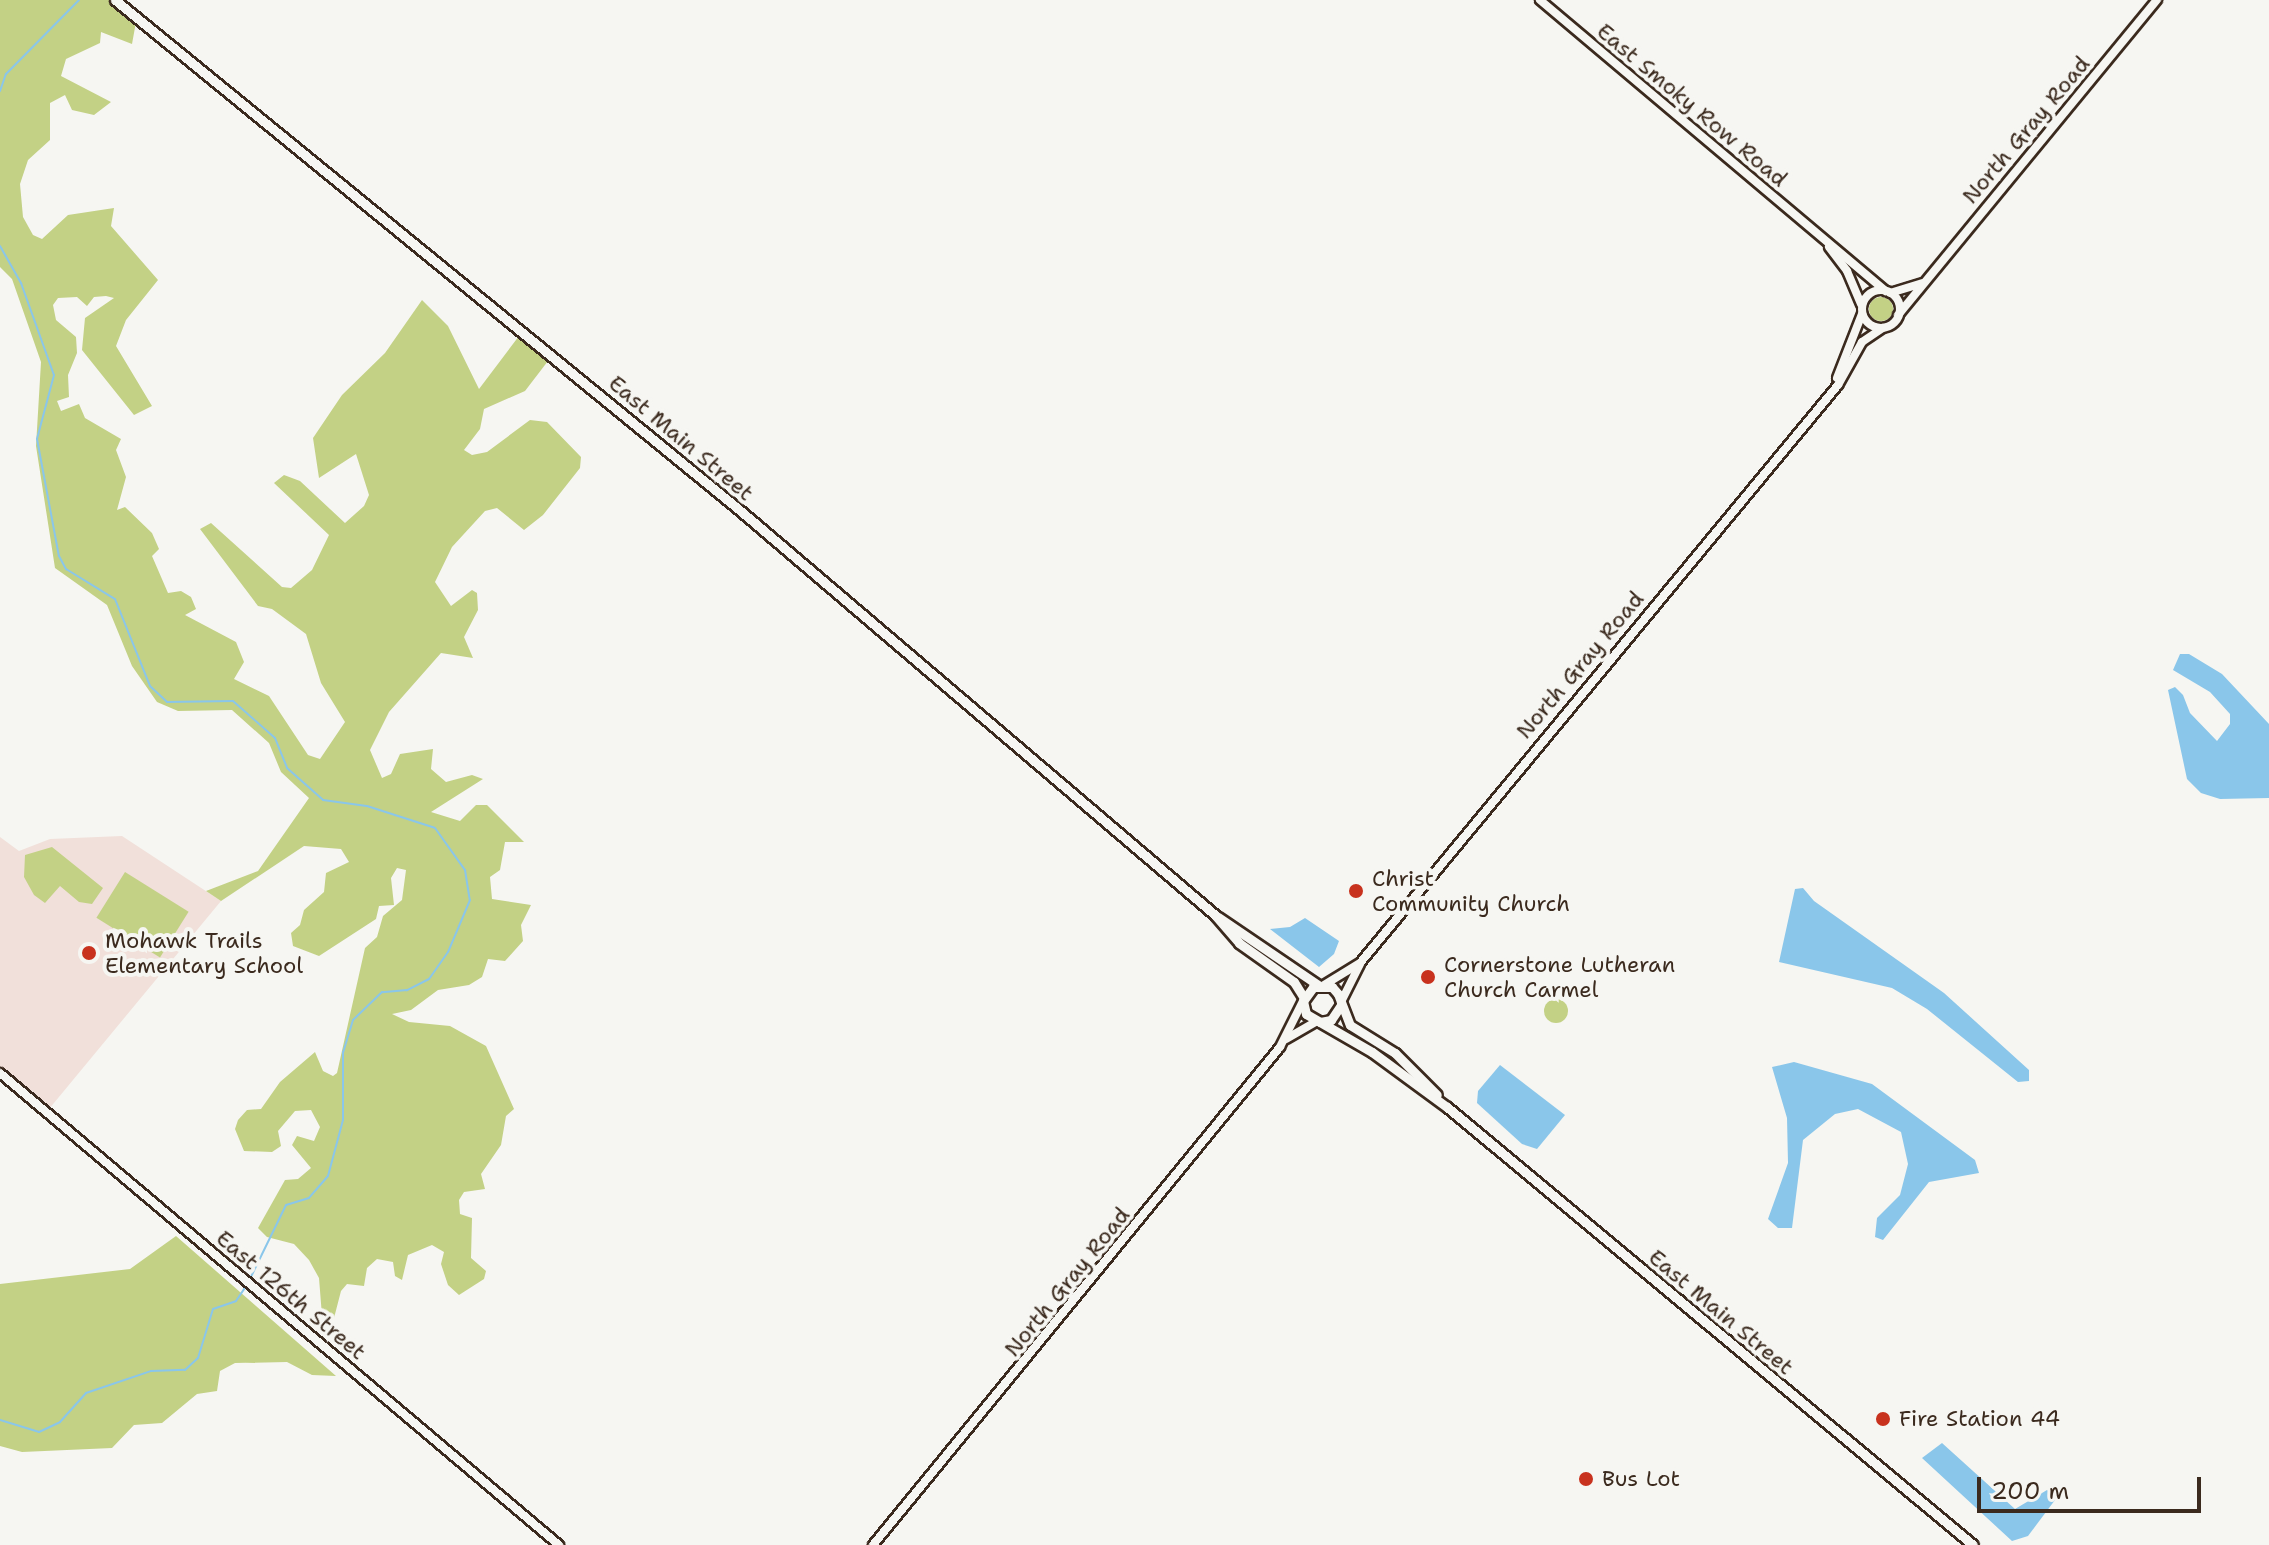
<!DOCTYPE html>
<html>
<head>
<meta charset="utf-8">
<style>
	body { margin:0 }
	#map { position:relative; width:2269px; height:1545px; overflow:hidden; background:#f6f6f2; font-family:"Shantell Sans",sans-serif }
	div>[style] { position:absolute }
	.built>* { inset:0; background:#f1e0da }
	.green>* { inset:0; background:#c3d185; transform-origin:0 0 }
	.round { border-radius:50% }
	.water>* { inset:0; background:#8ac6ea }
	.stream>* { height:2px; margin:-1px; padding:0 1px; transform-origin:1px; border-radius:1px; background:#8ac6ea }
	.roads { filter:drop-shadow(2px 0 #3b2a1e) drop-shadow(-2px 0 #3b2a1e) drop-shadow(0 2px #3b2a1e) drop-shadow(0 -2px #3b2a1e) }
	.tertiary>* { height:8px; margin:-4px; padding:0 4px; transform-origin:4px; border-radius:4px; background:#f6f6f2 }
	.tertiary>.ring { margin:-4px; padding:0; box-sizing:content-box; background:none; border:8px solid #f6f6f2; border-radius:50% }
	.secondary>* { height:9px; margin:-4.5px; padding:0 4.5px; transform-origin:4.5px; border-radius:4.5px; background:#f6f6f2 }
	.dots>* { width:22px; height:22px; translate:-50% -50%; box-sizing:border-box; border:4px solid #f6f6f2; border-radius:50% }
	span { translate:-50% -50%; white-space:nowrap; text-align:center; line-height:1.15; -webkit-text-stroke:8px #f6f6f2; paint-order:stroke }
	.street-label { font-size:22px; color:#3b2a1e }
	.poi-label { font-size:22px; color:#3b2a1e }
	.left { translate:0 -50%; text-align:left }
	.scale { position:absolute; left:1977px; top:1477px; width:224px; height:36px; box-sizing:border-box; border:4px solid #3b2a1e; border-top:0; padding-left:10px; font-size:24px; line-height:28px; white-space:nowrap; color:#3b2a1e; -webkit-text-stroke:6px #f6f6f2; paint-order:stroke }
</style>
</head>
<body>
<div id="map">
	<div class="built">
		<div style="clip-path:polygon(122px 836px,221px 901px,49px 1109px,0 1067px,0 837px,19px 851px,50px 839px)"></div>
	</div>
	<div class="green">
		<div style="clip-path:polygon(0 0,109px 0,136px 22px,132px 44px,101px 32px,100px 43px,66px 59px,61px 76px,111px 102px,94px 115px,72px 110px,65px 95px,50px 103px,50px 140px,28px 160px,20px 184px,23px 217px,33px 235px,42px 239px,68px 215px,114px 208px,111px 226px,158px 280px,126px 320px,116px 346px,152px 406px,134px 415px,82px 350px,85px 318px,114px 298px,106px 296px,94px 297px,87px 306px,77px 297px,58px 298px,53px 305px,56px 320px,76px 337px,77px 353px,68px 375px,69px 397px,57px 401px,61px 411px,79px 404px,85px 418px,121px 439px,116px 450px,126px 477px,117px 510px,125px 507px,152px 533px,159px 549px,152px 556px,168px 593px,181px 591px,191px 597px,196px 609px,185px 615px,236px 642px,244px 662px,234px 679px,269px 696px,308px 755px,320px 759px,345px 722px,321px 683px,306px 634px,272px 609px,258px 606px,200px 529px,211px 523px,282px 587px,291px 588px,312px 570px,329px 535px,274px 483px,284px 475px,300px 481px,345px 523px,364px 506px,369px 495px,356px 454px,319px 478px,313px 438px,342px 395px,385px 353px,422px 300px,448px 326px,479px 389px,519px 336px,548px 361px,525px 391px,484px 409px,480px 429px,464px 450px,472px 455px,487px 452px,530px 420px,547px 422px,581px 457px,580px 468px,543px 515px,524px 530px,497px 508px,485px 511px,452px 547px,435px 582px,451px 606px,472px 590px,477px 593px,478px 610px,464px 637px,473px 658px,441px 653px,389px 712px,370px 750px,382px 778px,391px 774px,400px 754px,433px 749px,431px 769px,446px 782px,472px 775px,483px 779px,431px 812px,460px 821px,476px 805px,487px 805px,524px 842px,505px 842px,500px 870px,490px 877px,492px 899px,531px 905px,521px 925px,523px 941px,505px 961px,488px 959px,482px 977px,469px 985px,438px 990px,411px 1010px,392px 1014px,409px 1022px,450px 1026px,486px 1046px,514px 1109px,506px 1116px,501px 1145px,481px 1174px,485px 1189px,464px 1192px,459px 1200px,460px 1214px,472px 1218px,471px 1258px,486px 1271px,484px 1279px,459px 1295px,448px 1285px,441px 1264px,444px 1252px,432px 1245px,408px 1255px,402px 1280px,395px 1276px,393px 1262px,377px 1259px,367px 1268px,364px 1286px,347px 1284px,341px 1291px,334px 1318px,322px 1316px,319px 1278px,309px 1260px,294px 1244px,267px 1237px,258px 1228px,285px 1180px,298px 1179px,311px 1168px,292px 1145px,297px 1136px,314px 1141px,320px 1127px,311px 1110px,295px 1111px,278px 1131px,281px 1146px,272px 1152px,244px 1151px,235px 1129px,238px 1120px,247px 1110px,261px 1109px,280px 1082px,315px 1052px,323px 1071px,333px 1076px,337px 1073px,365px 948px,377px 937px,383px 916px,402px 900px,406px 870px,397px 868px,391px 878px,394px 905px,379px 906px,376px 919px,319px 956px,293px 946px,291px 933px,300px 925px,304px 910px,324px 892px,326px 873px,349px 862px,341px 849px,304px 846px,221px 901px,206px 891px,258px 871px,309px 798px,281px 772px,269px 743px,232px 710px,178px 711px,157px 702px,132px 666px,107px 605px,55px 568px,36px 446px,41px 362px,12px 279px,0 267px)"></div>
		<div class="round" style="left:1869px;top:297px;width:24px;height:24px"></div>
		<div style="clip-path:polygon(52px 847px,103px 888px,92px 904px,79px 902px,60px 886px,45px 903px,34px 895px,24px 877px,25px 855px)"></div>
		<div style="left:125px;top:872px;width:75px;height:54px;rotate:32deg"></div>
		<div class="round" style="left:1544px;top:999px;width:24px;height:24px"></div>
		<div style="clip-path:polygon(176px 1236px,336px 1376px,312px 1375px,287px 1362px,235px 1363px,220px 1371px,217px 1391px,197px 1394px,162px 1423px,134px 1425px,112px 1448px,22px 1452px,0 1446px,0 1284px,130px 1269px)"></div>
	</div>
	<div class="water">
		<div style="clip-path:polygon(2180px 654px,2189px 654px,2222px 674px,2269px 724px,2269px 798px,2220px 799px,2201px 793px,2187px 779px,2168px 690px,2175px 687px,2183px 695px,2190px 713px,2217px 741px,2230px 724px,2230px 714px,2210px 692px,2173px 670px)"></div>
		<div style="clip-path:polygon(1803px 888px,1814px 901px,1944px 993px,2029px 1070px,2029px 1081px,2018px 1082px,1927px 1009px,1892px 988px,1779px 962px,1795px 889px)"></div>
		<div style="clip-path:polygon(1305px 918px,1339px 941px,1334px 954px,1319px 967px,1270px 929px,1290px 927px)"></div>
		<div style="clip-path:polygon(1794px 1062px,1872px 1084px,1975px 1160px,1979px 1173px,1929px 1182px,1883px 1240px,1875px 1237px,1877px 1218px,1900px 1195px,1908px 1164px,1901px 1132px,1858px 1109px,1835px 1114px,1803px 1140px,1792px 1228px,1778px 1228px,1768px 1219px,1788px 1163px,1787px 1118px,1772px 1067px)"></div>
		<div style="clip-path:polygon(1500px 1065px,1565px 1115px,1537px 1149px,1522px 1144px,1477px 1103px,1478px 1091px)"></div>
		<div style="clip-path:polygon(1942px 1443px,2015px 1509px,2047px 1490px,2054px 1493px,2055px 1500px,2028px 1536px,2012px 1541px,1922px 1458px)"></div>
	</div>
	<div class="stream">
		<div style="left:0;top:91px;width:18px;rotate:-71deg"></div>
		<div style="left:6px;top:74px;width:104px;rotate:-45.4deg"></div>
		<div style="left:0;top:246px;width:43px;rotate:60.4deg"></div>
		<div style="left:21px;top:283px;width:98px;rotate:70.3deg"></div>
		<div style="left:54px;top:375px;width:66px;rotate:104.9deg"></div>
		<div style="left:37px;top:439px;width:119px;rotate:79.4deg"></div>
		<div style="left:59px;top:556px;width:15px;rotate:62deg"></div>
		<div style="left:66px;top:569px;width:57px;rotate:31.5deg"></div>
		<div style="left:115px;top:599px;width:94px;rotate:68.1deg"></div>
		<div style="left:150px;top:686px;width:23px;rotate:43deg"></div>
		<div style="left:167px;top:702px;width:66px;rotate:-0.9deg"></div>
		<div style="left:233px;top:701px;width:56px;rotate:41.4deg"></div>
		<div style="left:275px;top:738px;width:32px;rotate:68deg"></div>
		<div style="left:287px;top:768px;width:48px;rotate:41.6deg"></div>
		<div style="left:323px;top:800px;width:44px;rotate:7.8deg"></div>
		<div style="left:367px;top:806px;width:71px;rotate:17.9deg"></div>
		<div style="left:435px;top:828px;width:52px;rotate:54.5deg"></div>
		<div style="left:465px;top:870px;width:30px;rotate:81deg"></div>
		<div style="left:470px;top:900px;width:56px;rotate:112.9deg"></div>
		<div style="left:448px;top:952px;width:33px;rotate:125deg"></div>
		<div style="left:429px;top:979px;width:25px;rotate:153deg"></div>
		<div style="left:407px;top:990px;width:25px;rotate:175deg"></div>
		<div style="left:382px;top:992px;width:40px;rotate:136deg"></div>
		<div style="left:353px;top:1020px;width:34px;rotate:107deg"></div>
		<div style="left:343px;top:1052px;width:68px;rotate:90deg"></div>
		<div style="left:343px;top:1120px;width:58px;rotate:105deg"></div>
		<div style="left:328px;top:1176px;width:29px;rotate:131deg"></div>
		<div style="left:309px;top:1198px;width:24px;rotate:163deg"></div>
		<div style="left:286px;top:1205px;width:85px;rotate:116deg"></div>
		<div style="left:0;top:1420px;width:41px;rotate:17.1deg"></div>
		<div style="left:39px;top:1432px;width:23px;rotate:-25deg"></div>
		<div style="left:60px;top:1422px;width:39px;rotate:-48deg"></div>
		<div style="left:86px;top:1393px;width:69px;rotate:-18.7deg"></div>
		<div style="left:151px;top:1371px;width:34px;rotate:-2deg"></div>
		<div style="left:185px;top:1370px;width:18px;rotate:-43deg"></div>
		<div style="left:198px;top:1358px;width:51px;rotate:-73deg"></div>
		<div style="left:213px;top:1309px;width:24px;rotate:-19deg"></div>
		<div style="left:236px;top:1301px;width:18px;rotate:-56deg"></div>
	</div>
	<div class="roads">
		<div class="tertiary">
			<div style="left:1540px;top:0;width:452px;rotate:40.1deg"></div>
			<div style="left:1829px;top:247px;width:30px;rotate:53deg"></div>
			<div style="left:1847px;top:271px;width:36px;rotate:67deg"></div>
			<div class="ring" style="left:1862px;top:290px;width:30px;height:30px"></div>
			<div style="left:1890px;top:293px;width:34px;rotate:-17deg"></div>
			<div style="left:1898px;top:315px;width:408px;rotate:-50.6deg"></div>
			<div style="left:1837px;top:378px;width:69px;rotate:-68.7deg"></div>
			<div style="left:1324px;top:985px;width:42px;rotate:-31.4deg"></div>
			<div style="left:1360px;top:963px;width:750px;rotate:-50.41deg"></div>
			<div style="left:1838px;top:385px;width:49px;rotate:-60.8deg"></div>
			<div style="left:1862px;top:342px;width:25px;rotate:-34deg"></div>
			<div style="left:1341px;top:1002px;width:42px;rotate:-63.4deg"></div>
			<div style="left:1286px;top:1039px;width:36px;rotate:-30deg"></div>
			<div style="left:0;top:1073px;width:732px;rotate:40.18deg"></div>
			<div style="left:873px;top:1545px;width:643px;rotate:-50.74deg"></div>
			<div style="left:1280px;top:1047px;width:51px;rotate:-63.4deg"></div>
		</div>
		<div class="secondary">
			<div style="left:115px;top:0;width:802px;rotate:39.23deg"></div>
			<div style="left:736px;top:507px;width:629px;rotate:40.42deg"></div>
			<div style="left:1215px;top:915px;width:37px;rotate:49deg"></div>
			<div style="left:1239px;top:943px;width:67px;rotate:35.3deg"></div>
			<div style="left:1294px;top:982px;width:19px;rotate:58deg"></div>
			<div style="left:1218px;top:917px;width:121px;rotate:34.2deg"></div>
			<div style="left:1341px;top:1005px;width:18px;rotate:124deg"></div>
			<div style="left:1331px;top:1020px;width:11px;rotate:170deg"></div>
			<div style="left:1320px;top:1022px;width:16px;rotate:-150deg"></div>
			<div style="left:1306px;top:1014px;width:13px;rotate:-103deg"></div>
			<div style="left:1303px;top:1001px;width:17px;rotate:-54deg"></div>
			<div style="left:1313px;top:987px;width:19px"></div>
			<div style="left:1332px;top:987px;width:9px;rotate:49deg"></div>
			<div style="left:1338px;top:994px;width:33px;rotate:69deg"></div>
			<div style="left:1350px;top:1025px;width:53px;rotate:31.9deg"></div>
			<div style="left:1395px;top:1053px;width:59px;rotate:45deg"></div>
			<div style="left:1320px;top:1022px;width:60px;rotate:30deg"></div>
			<div style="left:1372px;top:1052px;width:93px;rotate:36.3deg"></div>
			<div style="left:1447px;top:1107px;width:684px;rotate:39.78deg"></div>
		</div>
	</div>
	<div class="dots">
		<div style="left:1356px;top:891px;background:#c8321e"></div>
		<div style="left:89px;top:953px;background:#c8321e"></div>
		<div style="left:1428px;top:977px;background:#c8321e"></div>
		<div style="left:1883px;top:1419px;background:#c8321e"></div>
		<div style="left:1586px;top:1479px;background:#c8321e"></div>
	</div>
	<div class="street-label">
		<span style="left:1692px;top:105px;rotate:40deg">East Smoky Row Road</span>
		<span style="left:2026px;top:130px;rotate:-50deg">North Gray Road</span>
		<span style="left:681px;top:438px;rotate:40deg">East Main Street</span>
		<span style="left:1580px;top:665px;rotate:-50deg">North Gray Road</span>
		<span style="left:1067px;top:1282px;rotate:-51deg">North Gray Road</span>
		<span style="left:291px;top:1295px;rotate:40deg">East 126th Street</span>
		<span style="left:1721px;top:1312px;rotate:40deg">East Main Street</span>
	</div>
	<div class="poi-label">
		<span class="left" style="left:1372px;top:891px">Christ<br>Community Church</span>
		<span class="left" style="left:105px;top:953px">Mohawk Trails<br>Elementary School</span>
		<span class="left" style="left:1444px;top:977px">Cornerstone Lutheran<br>Church Carmel</span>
		<span class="left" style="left:1899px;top:1419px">Fire Station 44</span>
		<span class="left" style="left:1602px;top:1479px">Bus Lot</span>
	</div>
	<div class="scale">200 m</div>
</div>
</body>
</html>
